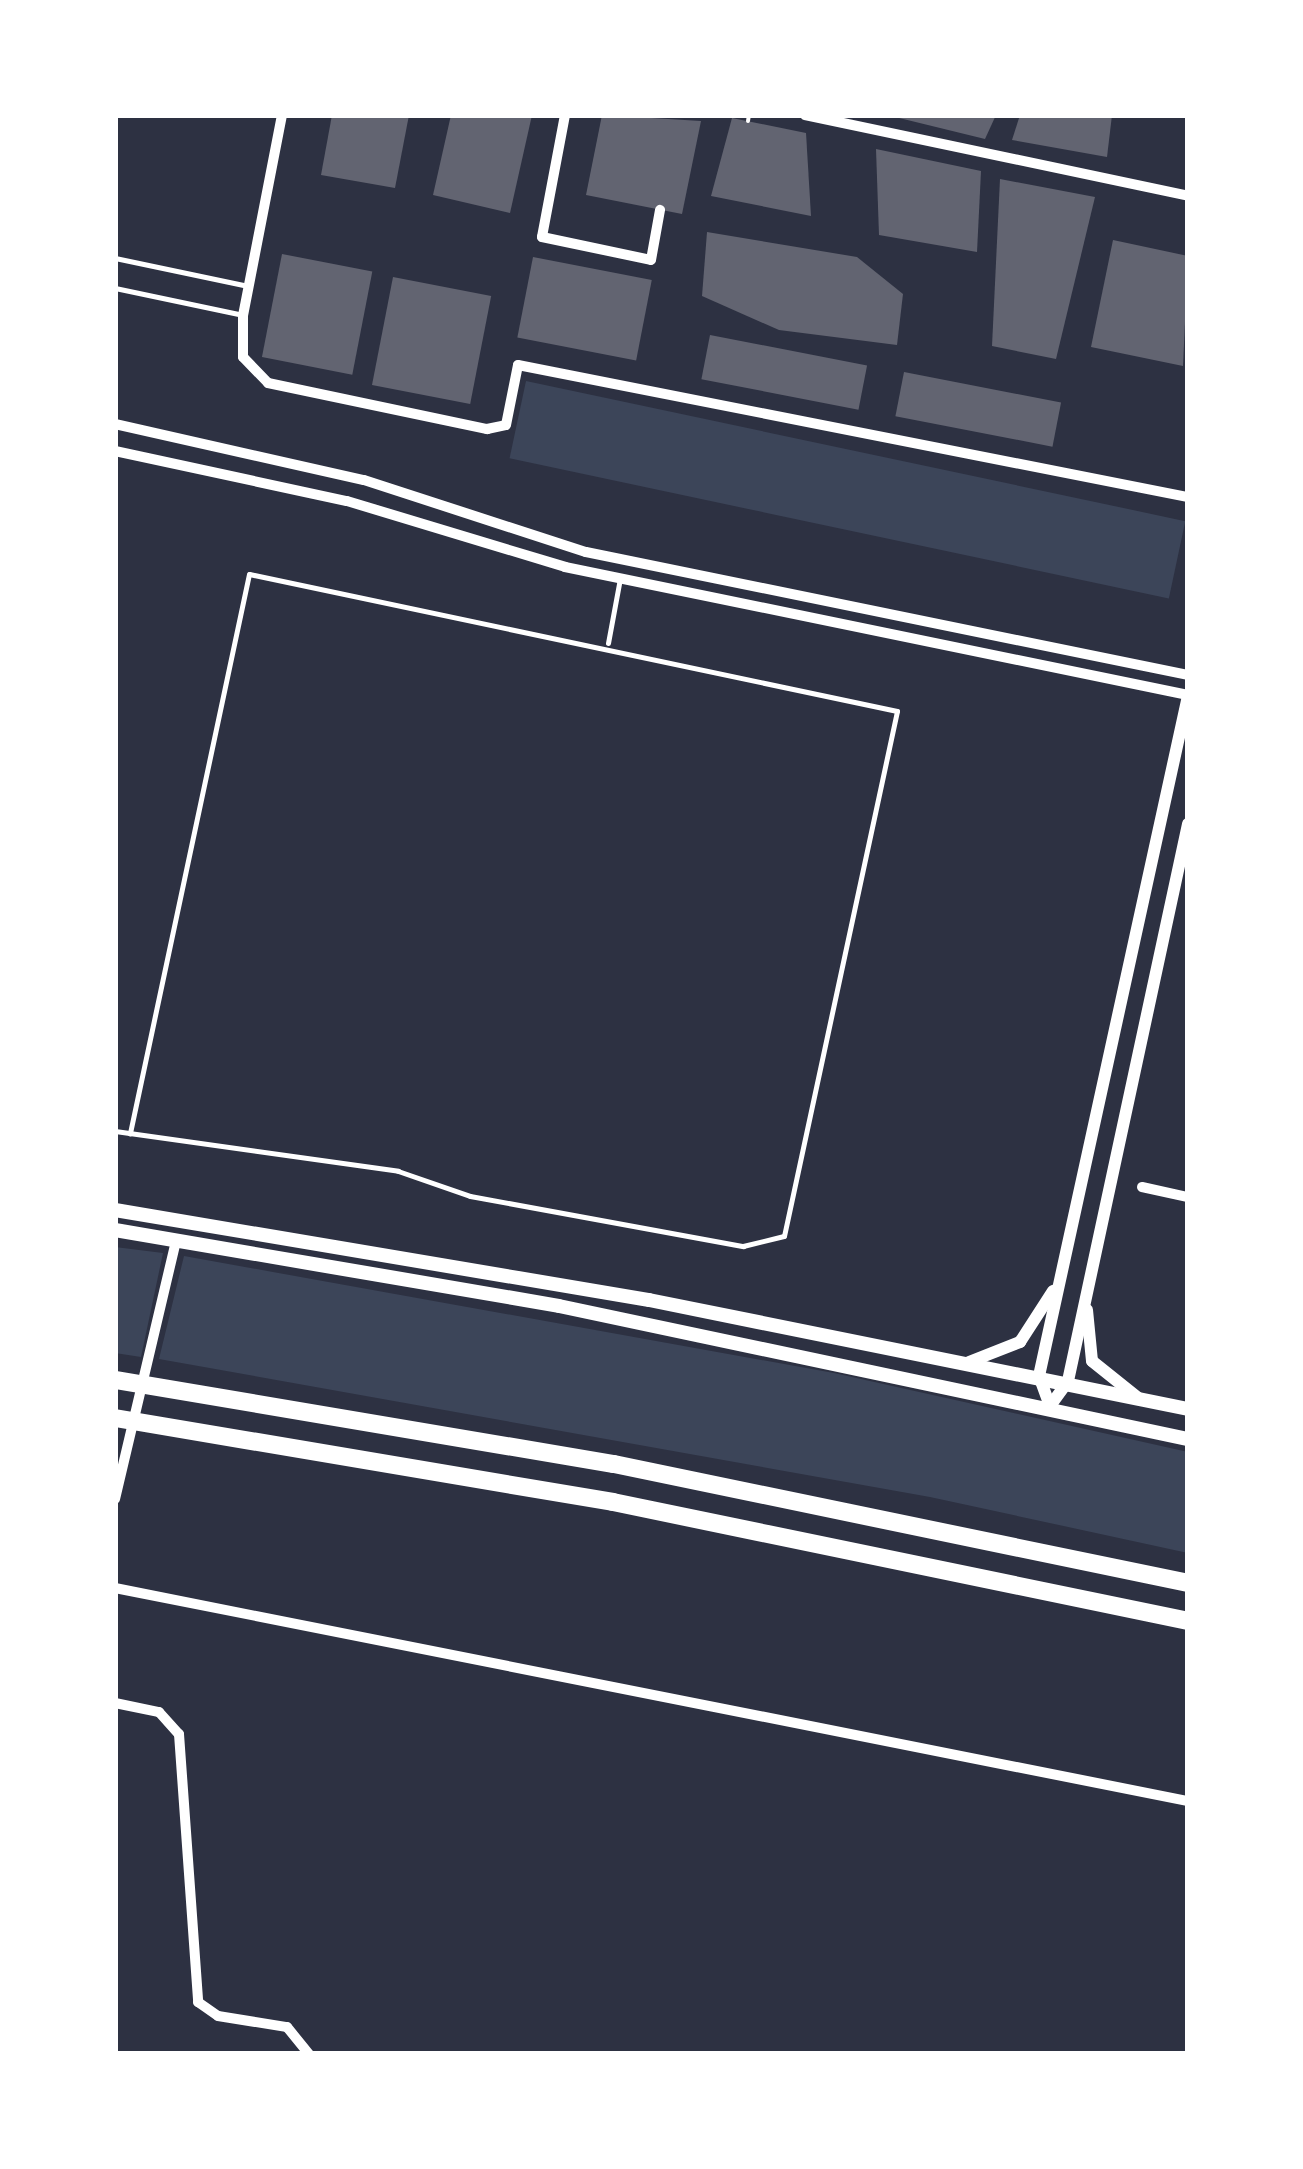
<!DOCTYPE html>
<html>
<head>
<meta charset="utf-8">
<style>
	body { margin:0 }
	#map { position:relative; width:1303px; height:2169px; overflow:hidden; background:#2d3142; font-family:Georgia,serif }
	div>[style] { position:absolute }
	.green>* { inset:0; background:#3c4559; transform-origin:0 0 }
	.building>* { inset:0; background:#626471; transform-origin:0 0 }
	.path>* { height:4px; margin:-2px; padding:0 2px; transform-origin:2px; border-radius:2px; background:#fff }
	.service>* { height:5px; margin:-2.5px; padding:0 2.5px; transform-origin:2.5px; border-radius:2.5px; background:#fff }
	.minor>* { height:10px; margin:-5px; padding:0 5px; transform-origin:5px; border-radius:5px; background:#fff }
	.tertiary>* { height:12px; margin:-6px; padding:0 6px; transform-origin:6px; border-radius:6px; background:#fff }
	.secondary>* { height:14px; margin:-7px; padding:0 7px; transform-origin:7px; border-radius:7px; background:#fff }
	.motorway>* { height:18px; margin:-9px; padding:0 9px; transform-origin:9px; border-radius:9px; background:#fff }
	span { translate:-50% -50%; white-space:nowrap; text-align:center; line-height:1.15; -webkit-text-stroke:10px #fff; paint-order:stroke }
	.frame { position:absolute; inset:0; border:118px solid #fff; pointer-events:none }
</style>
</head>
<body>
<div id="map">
	<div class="green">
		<div style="left:526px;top:381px;width:674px;height:79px;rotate:12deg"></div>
		<div style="clip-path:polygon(115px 1247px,163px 1253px,141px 1357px,115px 1353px)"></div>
		<div style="clip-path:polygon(184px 1256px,834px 1373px,1188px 1452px,1188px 1553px,930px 1497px,159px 1359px)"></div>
	</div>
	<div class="building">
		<div style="clip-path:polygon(332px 115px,409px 115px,395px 188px,321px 175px)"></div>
		<div style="clip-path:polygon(451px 115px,532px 115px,510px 213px,433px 195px)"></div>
		<div style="clip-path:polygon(602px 115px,701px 121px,682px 214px,586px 195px)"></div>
		<div style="clip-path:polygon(887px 115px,996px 115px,985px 139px)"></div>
		<div style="clip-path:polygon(1020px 115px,1112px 115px,1107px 157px,1012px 140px)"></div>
		<div style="clip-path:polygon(732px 118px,806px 133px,811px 216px,711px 196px)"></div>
		<div style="clip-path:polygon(876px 149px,981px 171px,977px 252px,879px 235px)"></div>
		<div style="clip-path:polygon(1000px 179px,1095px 197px,1056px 359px,992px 346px)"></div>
		<div style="clip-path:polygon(707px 232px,857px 257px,903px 294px,897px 345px,779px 330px,702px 296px)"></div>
		<div style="clip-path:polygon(1113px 240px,1188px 256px,1183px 366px,1091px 347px)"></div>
		<div style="left:282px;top:254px;width:92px;height:105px;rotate:11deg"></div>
		<div style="left:533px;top:257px;width:121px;height:82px;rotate:11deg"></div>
		<div style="left:393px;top:277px;width:100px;height:110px;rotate:11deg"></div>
		<div style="left:710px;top:335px;width:160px;height:45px;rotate:11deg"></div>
		<div style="left:904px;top:372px;width:160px;height:45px;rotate:11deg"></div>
	</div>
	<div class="path">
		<div style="left:748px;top:121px;width:6px;rotate:-81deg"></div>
	</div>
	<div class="service">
		<div style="left:115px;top:258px;width:136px;rotate:11.9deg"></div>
		<div style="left:115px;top:288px;width:131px;rotate:11.9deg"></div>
		<div style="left:608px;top:643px;width:66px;rotate:-79.5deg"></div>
		<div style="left:115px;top:1131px;width:286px;rotate:8deg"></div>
		<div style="left:398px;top:1171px;width:76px;rotate:19.1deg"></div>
		<div style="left:470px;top:1196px;width:278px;rotate:10.4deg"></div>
		<div style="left:743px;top:1246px;width:42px;rotate:-13.7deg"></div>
		<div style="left:784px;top:1236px;width:537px;rotate:-77.85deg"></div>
		<div style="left:897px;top:711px;width:662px;rotate:-168.06deg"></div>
		<div style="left:249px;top:574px;width:572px;rotate:102.02deg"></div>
	</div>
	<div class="minor">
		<div style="left:282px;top:115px;width:204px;rotate:101deg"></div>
		<div style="left:243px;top:315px;width:42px;rotate:90deg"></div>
		<div style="left:243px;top:357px;width:36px;rotate:46deg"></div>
		<div style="left:268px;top:383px;width:224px;rotate:11.9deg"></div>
		<div style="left:487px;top:429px;width:19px;rotate:-12deg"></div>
		<div style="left:506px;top:425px;width:61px;rotate:-78.7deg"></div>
		<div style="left:518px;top:365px;width:683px;rotate:11.15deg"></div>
		<div style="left:565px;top:115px;width:124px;rotate:100.7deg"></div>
		<div style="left:542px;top:237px;width:111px;rotate:11.9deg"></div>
		<div style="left:651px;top:260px;width:51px;rotate:-79.8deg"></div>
		<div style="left:805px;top:115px;width:391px;rotate:11.9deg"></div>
		<div style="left:115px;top:424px;width:255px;rotate:12.7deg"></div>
		<div style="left:364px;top:480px;width:233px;rotate:18deg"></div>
		<div style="left:586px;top:552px;width:614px;rotate:11.55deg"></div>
		<div style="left:115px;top:451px;width:237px;rotate:12.2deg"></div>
		<div style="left:347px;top:501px;width:228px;rotate:16.8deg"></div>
		<div style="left:565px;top:567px;width:636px;rotate:11.61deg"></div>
		<div style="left:1142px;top:1187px;width:47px;rotate:12.3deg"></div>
		<div style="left:115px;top:1499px;width:265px;rotate:-76.7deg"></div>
		<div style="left:115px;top:1588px;width:1094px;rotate:11.23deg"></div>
		<div style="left:115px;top:1703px;width:45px;rotate:11.6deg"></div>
		<div style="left:159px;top:1712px;width:30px;rotate:48deg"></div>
		<div style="left:179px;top:1734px;width:269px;rotate:85.9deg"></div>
		<div style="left:198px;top:2002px;width:24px;rotate:35deg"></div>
		<div style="left:218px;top:2016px;width:70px;rotate:9.1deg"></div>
		<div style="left:287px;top:2027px;width:35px;rotate:51deg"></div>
	</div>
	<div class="tertiary">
		<div style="left:1087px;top:1310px;width:51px;rotate:84.4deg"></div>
		<div style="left:1092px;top:1361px;width:58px;rotate:38.7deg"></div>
		<div style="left:969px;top:1362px;width:55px;rotate:-21.4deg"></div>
		<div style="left:1020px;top:1342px;width:61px;rotate:-57.1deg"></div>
		<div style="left:1050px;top:1406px;width:32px;rotate:-110deg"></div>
		<div style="left:1039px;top:1376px;width:696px;rotate:-77.64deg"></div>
		<div style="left:1050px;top:1406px;width:31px;rotate:-54deg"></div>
		<div style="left:1068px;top:1381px;width:570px;rotate:-77.84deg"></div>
	</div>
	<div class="secondary">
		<div style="left:115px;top:1210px;width:542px;rotate:9.57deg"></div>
		<div style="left:649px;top:1300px;width:550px;rotate:11.43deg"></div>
		<div style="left:115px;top:1230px;width:450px;rotate:9.7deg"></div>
		<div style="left:559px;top:1306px;width:643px;rotate:11.94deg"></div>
	</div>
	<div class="motorway">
		<div style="left:115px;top:1380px;width:506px;rotate:9.56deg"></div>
		<div style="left:614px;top:1464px;width:586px;rotate:11.71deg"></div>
		<div style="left:115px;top:1418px;width:505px;rotate:9.57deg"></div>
		<div style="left:613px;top:1502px;width:587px;rotate:11.69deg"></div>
	</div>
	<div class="frame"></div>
</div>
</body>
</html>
